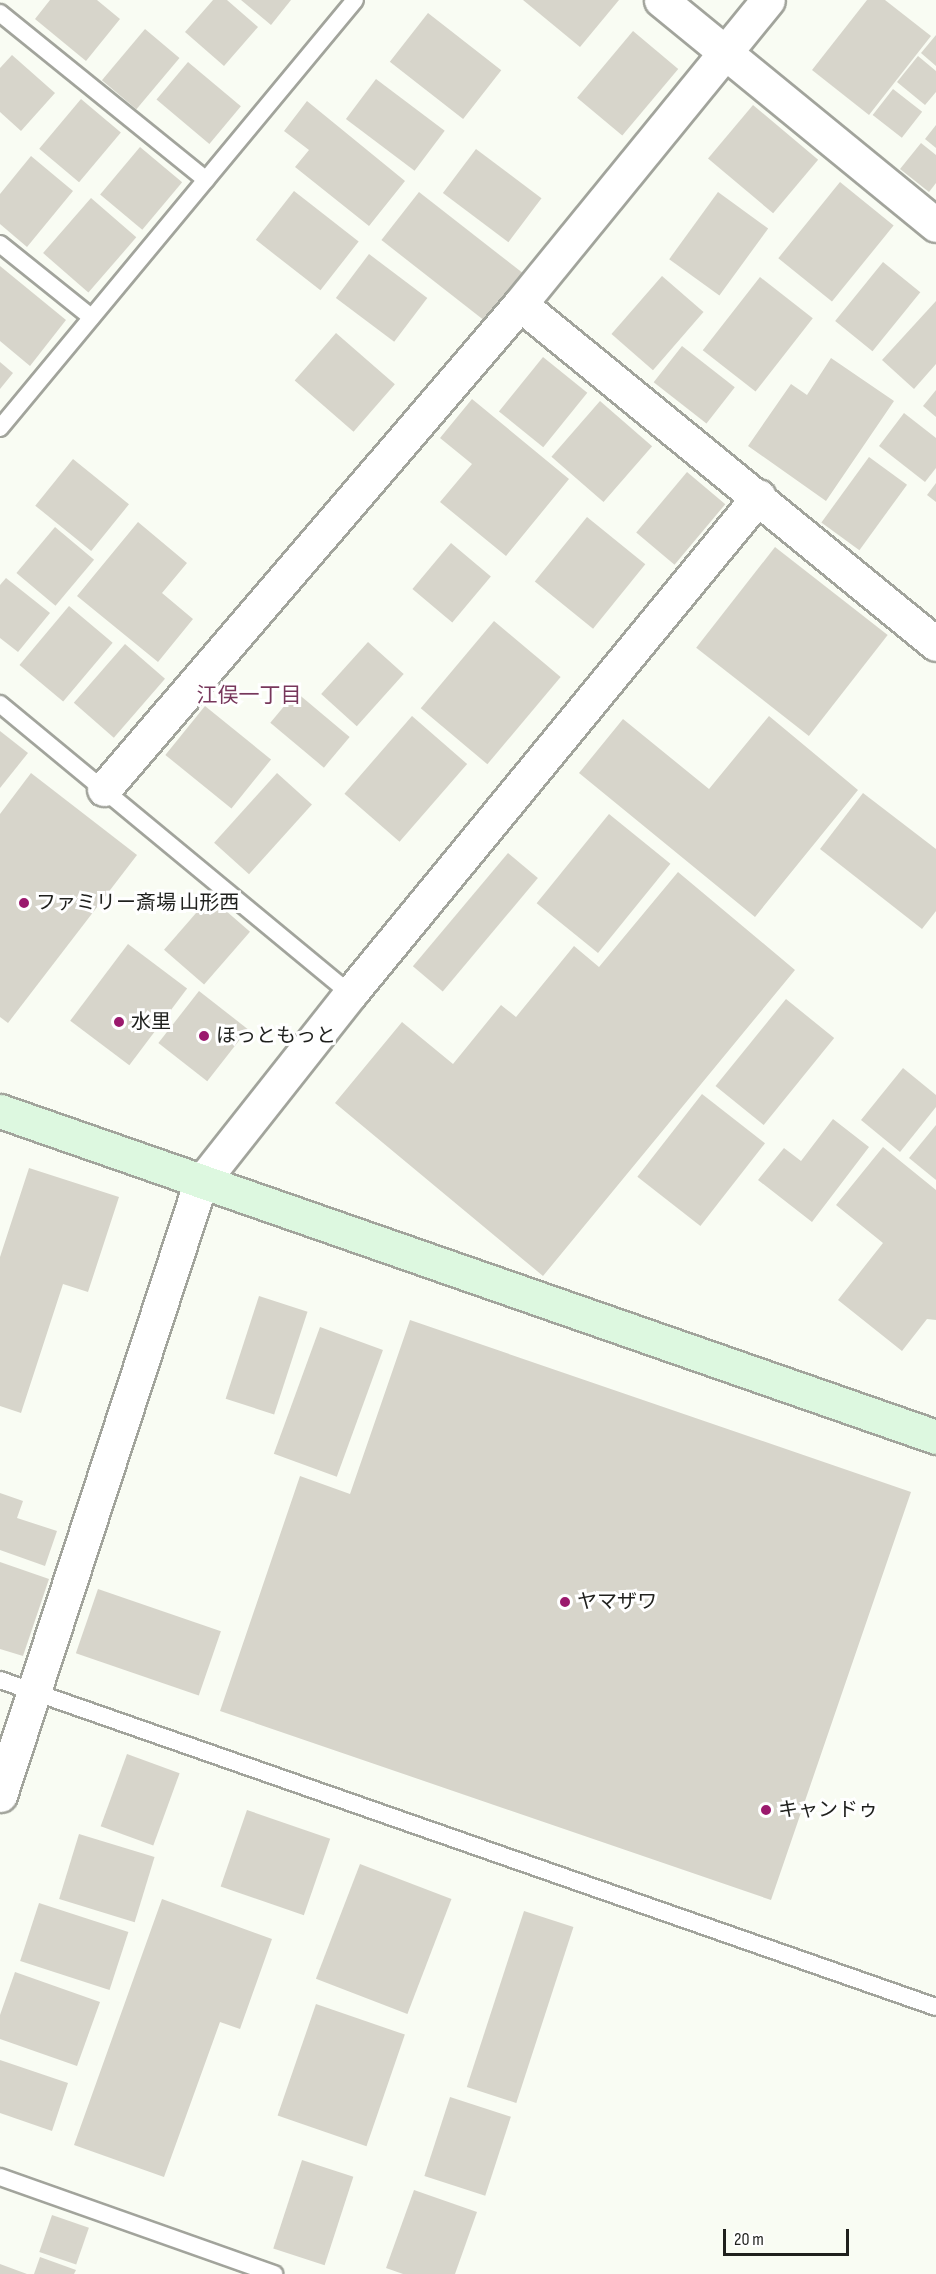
<!DOCTYPE html>
<html>
<head>
<meta charset="utf-8">
<style>
	body { margin:0 }
	#map { position:relative; width:936px; height:2274px; overflow:hidden; background:#f9fcf3; font-family:"Sofia Sans Condensed","Noto Sans JP",sans-serif }
	div>[style] { position:absolute }
	.building>* { inset:0; background:#d7d5cb; transform-origin:0 0 }
	.roads { filter:drop-shadow(2px 0 #a2a49c) drop-shadow(-2px 0 #a2a49c) drop-shadow(0 2px #a2a49c) drop-shadow(0 -2px #a2a49c) }
	.lane>* { height:16px; margin:-8px; padding:0 8px; transform-origin:8px; border-radius:8px; background:#fff }
	.street>* { height:33px; margin:-16.5px; padding:0 16.5px; transform-origin:16.5px; border-radius:16.5px; background:#fff }
	.secondary>* { height:33px; margin:-16.5px; padding:0 16.5px; transform-origin:16.5px; border-radius:16.5px; background:#ddf8e0 }
	.dots>* { width:16px; height:16px; translate:-50% -50%; box-sizing:border-box; border:3px solid #fff; border-radius:50% }
	span { translate:-50% -50%; white-space:nowrap; text-align:center; line-height:1.15; -webkit-text-stroke:6px #fff; paint-order:stroke }
	.poi-label { font-size:20px; color:#1f201d }
	.left { translate:0 -50%; text-align:left }
	.neighbourhood-label { font-size:21px; color:#77375b }
	.scale { position:absolute; left:723px; top:2229px; width:126px; height:27px; box-sizing:border-box; border:3px solid #1f201d; border-top:0; padding-left:8px; font-size:18px; line-height:21px; white-space:nowrap; color:#1f201d; -webkit-text-stroke:4px #fff; paint-order:stroke }
</style>
</head>
<body>
<div id="map">
	<div class="building">
		<div style="clip-path:polygon(50px 0,97px 0,120px 19px,86px 61px,35px 19px)"></div>
		<div style="clip-path:polygon(213px 0,227px 0,258px 27px,224px 66px,185px 32px)"></div>
		<div style="clip-path:polygon(241px 0,291px 0,271px 25px)"></div>
		<div style="clip-path:polygon(523px 0,619px 0,580px 47px)"></div>
		<div style="clip-path:polygon(867px 0,885px 0,931px 36px,869px 115px,812px 70px)"></div>
		<div style="left:428px;top:13px;width:93px;height:62px;rotate:38deg"></div>
		<div style="left:145px;top:29px;width:45px;height:67px;rotate:40deg"></div>
		<div style="left:633px;top:31px;width:59px;height:87px;rotate:40deg"></div>
		<div style="clip-path:polygon(936px 35px,936px 66px,921px 53px)"></div>
		<div style="clip-path:polygon(12px 55px,55px 93px,21px 131px,0 112px,0 68px)"></div>
		<div style="clip-path:polygon(918px 56px,936px 71px,936px 92px,925px 105px,897px 82px)"></div>
		<div style="left:188px;top:62px;width:69px;height:49px;rotate:40deg"></div>
		<div style="left:376px;top:79px;width:86px;height:50px;rotate:37deg"></div>
		<div style="left:893px;top:89px;width:37px;height:33px;rotate:38deg"></div>
		<div style="left:81px;top:99px;width:52px;height:65px;rotate:40deg"></div>
		<div style="clip-path:polygon(307px 101px,405px 181px,369px 226px,295px 167px,309px 150px,284px 131px)"></div>
		<div style="left:753px;top:105px;width:85px;height:70px;rotate:40deg"></div>
		<div style="clip-path:polygon(936px 125px,936px 148px,925px 139px)"></div>
		<div style="clip-path:polygon(921px 143px,936px 155px,936px 183px,929px 192px,900px 169px)"></div>
		<div style="left:140px;top:147px;width:55px;height:62px;rotate:40deg"></div>
		<div style="left:476px;top:149px;width:82px;height:55px;rotate:37deg"></div>
		<div style="clip-path:polygon(31px 156px,73px 191px,27px 247px,0 224px,0 194px)"></div>
		<div style="left:840px;top:182px;width:69px;height:98px;rotate:39deg"></div>
		<div style="left:294px;top:191px;width:82px;height:62px;rotate:38deg"></div>
		<div style="left:419px;top:192px;width:135px;height:61px;rotate:38deg"></div>
		<div style="left:718px;top:192px;width:62px;height:83px;rotate:36deg"></div>
		<div style="left:91px;top:198px;width:60px;height:73px;rotate:41deg"></div>
		<div style="left:369px;top:254px;width:73px;height:55px;rotate:37deg"></div>
		<div style="left:883px;top:262px;width:48px;height:76px;rotate:39deg"></div>
		<div style="clip-path:polygon(0 266px,66px 320px,30px 366px,0 341px)"></div>
		<div style="left:662px;top:276px;width:55px;height:77px;rotate:41deg"></div>
		<div style="left:760px;top:277px;width:67px;height:93px;rotate:38deg"></div>
		<div style="clip-path:polygon(936px 301px,936px 364px,914px 389px,882px 360px)"></div>
		<div style="left:336px;top:333px;width:78px;height:63px;rotate:41deg"></div>
		<div style="left:682px;top:346px;width:67px;height:46px;rotate:38deg"></div>
		<div style="left:543px;top:357px;width:57px;height:70px;rotate:39deg"></div>
		<div style="clip-path:polygon(831px 358px,894px 401px,826px 501px,748px 446px,791px 384px,807px 395px)"></div>
		<div style="clip-path:polygon(0 362px,13px 373px,0 389px)"></div>
		<div style="clip-path:polygon(936px 390px,936px 417px,923px 406px)"></div>
		<div style="clip-path:polygon(472px 399px,569px 479px,506px 556px,440px 502px,472px 464px,440px 438px)"></div>
		<div style="left:600px;top:401px;width:69px;height:74px;rotate:41deg"></div>
		<div style="clip-path:polygon(904px 413px,936px 438px,936px 468px,925px 482px,879px 446px)"></div>
		<div style="left:869px;top:457px;width:47px;height:81px;rotate:36deg"></div>
		<div style="left:73px;top:459px;width:72px;height:60px;rotate:39deg"></div>
		<div style="left:687px;top:472px;width:50px;height:79px;rotate:40deg"></div>
		<div style="clip-path:polygon(936px 483px,936px 502px,927px 495px)"></div>
		<div style="left:587px;top:517px;width:75px;height:83px;rotate:39deg"></div>
		<div style="clip-path:polygon(138px 522px,187px 563px,162px 593px,193px 619px,158px 662px,77px 596px)"></div>
		<div style="left:55px;top:527px;width:51px;height:60px;rotate:40deg"></div>
		<div style="left:451px;top:543px;width:52px;height:60px;rotate:40deg"></div>
		<div style="left:775px;top:547px;width:143px;height:128px;rotate:38deg"></div>
		<div style="clip-path:polygon(6px 578px,50px 613px,18px 652px,0 638px,0 585px)"></div>
		<div style="left:69px;top:606px;width:57px;height:77px;rotate:40deg"></div>
		<div style="left:494px;top:621px;width:87px;height:114px;rotate:40deg"></div>
		<div style="left:368px;top:642px;width:48px;height:70px;rotate:42deg"></div>
		<div style="left:125px;top:644px;width:53px;height:78px;rotate:41deg"></div>
		<div style="left:296px;top:692px;width:70px;height:40px;rotate:40deg"></div>
		<div style="left:205px;top:706px;width:85px;height:63px;rotate:39deg"></div>
		<div style="left:412px;top:716px;width:73px;height:103px;rotate:41deg"></div>
		<div style="clip-path:polygon(769px 716px,858px 790px,755px 917px,579px 773px,623px 719px,709px 789px)"></div>
		<div style="clip-path:polygon(0 731px,28px 753px,0 788px)"></div>
		<div style="clip-path:polygon(31px 773px,137px 855px,8px 1023px,0 1017px,0 814px)"></div>
		<div style="left:277px;top:773px;width:47px;height:94px;rotate:42deg"></div>
		<div style="clip-path:polygon(863px 793px,936px 849px,936px 911px,922px 929px,820px 849px)"></div>
		<div style="left:609px;top:814px;width:79px;height:115px;rotate:39deg"></div>
		<div style="left:508px;top:853px;width:39px;height:148px;rotate:40deg"></div>
		<div style="clip-path:polygon(678px 872px,795px 970px,543px 1276px,335px 1103px,402px 1022px,453px 1064px,501px 1005px,516px 1017px,574px 946px,599px 967px)"></div>
		<div style="left:210px;top:897px;width:53px;height:70px;rotate:41deg"></div>
		<div style="left:128px;top:944px;width:74px;height:96px;rotate:37deg"></div>
		<div style="left:199px;top:991px;width:62px;height:66px;rotate:38deg"></div>
		<div style="left:786px;top:999px;width:62px;height:112px;rotate:39deg"></div>
		<div style="clip-path:polygon(903px 1068px,936px 1095px,936px 1107px,900px 1152px,861px 1120px)"></div>
		<div style="left:702px;top:1094px;width:80px;height:105px;rotate:38deg"></div>
		<div style="clip-path:polygon(833px 1119px,869px 1147px,812px 1222px,758px 1180px,784px 1148px,801px 1161px)"></div>
		<div style="clip-path:polygon(936px 1125px,936px 1180px,909px 1158px)"></div>
		<div style="clip-path:polygon(883px 1147px,936px 1190px,936px 1320px,927px 1319px,902px 1351px,838px 1300px,883px 1243px,836px 1205px)"></div>
		<div style="clip-path:polygon(29px 1168px,119px 1197px,88px 1292px,63px 1284px,21px 1413px,0 1406px,0 1257px)"></div>
		<div style="left:259px;top:1296px;width:51px;height:108px;rotate:18deg"></div>
		<div style="clip-path:polygon(410px 1320px,911px 1492px,771px 1900px,220px 1711px,300px 1476px,350px 1494px)"></div>
		<div style="left:320px;top:1327px;width:67px;height:135px;rotate:20deg"></div>
		<div style="clip-path:polygon(0 1493px,23px 1501px,17px 1518px,57px 1531px,45px 1566px,0 1550px)"></div>
		<div style="clip-path:polygon(0 1562px,49px 1579px,23px 1656px,0 1649px)"></div>
		<div style="left:98px;top:1589px;width:130px;height:68px;rotate:19deg"></div>
		<div style="left:127px;top:1754px;width:56px;height:77px;rotate:20deg"></div>
		<div style="left:247px;top:1810px;width:88px;height:81px;rotate:19deg"></div>
		<div style="left:79px;top:1834px;width:79px;height:68px;rotate:17deg"></div>
		<div style="left:360px;top:1864px;width:98px;height:123px;rotate:21deg"></div>
		<div style="clip-path:polygon(162px 1899px,272px 1939px,240px 2029px,220px 2022px,164px 2177px,74px 2145px)"></div>
		<div style="left:39px;top:1903px;width:94px;height:61px;rotate:18deg"></div>
		<div style="left:524px;top:1911px;width:52px;height:185px;rotate:18deg"></div>
		<div style="clip-path:polygon(15px 1972px,100px 2002px,77px 2066px,0 2039px,0 2015px)"></div>
		<div style="left:316px;top:2004px;width:94px;height:118px;rotate:19deg"></div>
		<div style="clip-path:polygon(0 2060px,68px 2083px,52px 2131px,0 2113px)"></div>
		<div style="left:450px;top:2097px;width:64px;height:83px;rotate:18deg"></div>
		<div style="left:302px;top:2160px;width:54px;height:93px;rotate:18deg"></div>
		<div style="clip-path:polygon(414px 2190px,477px 2212px,455px 2274px,403px 2274px,386px 2268px)"></div>
		<div style="left:52px;top:2215px;width:39px;height:39px;rotate:19deg"></div>
		<div style="clip-path:polygon(40px 2257px,76px 2270px,74px 2274px,34px 2274px)"></div>
		<div style="clip-path:polygon(0 2264px,27px 2274px,0 2274px)"></div>
	</div>
	<div class="roads">
		<div class="lane">
			<div style="left:0;top:13px;width:265px;rotate:39deg"></div>
			<div style="left:0;top:244px;width:117px;rotate:38.7deg"></div>
			<div style="left:0;top:428px;width:556px;rotate:-50.33deg"></div>
			<div style="left:0;top:704px;width:455px;rotate:39.6deg"></div>
			<div style="left:0;top:1680px;width:991px;rotate:19.26deg"></div>
			<div style="left:0;top:2177px;width:291px;rotate:19.5deg"></div>
		</div>
		<div class="street">
			<div style="left:661px;top:0;width:355px;rotate:39.3deg"></div>
			<div style="left:520px;top:304px;width:537px;rotate:39.26deg"></div>
			<div style="left:104px;top:789px;width:639px;rotate:-49.38deg"></div>
			<div style="left:520px;top:304px;width:392px;rotate:-50.8deg"></div>
			<div style="left:0;top:1795px;width:643px;rotate:-71.88deg"></div>
			<div style="left:200px;top:1184px;width:242px;rotate:-51.7deg"></div>
			<div style="left:350px;top:994px;width:644px;rotate:-50.6deg"></div>
		</div>
		<div class="secondary">
			<div style="left:0;top:1111px;width:991px;rotate:19.2deg"></div>
		</div>
	</div>
	<div class="dots">
		<div style="left:24px;top:903px;background:#9b196d"></div>
		<div style="left:119px;top:1022px;background:#9b196d"></div>
		<div style="left:204px;top:1036px;background:#9b196d"></div>
		<div style="left:565px;top:1602px;background:#9b196d"></div>
		<div style="left:766px;top:1810px;background:#9b196d"></div>
	</div>
	<div class="poi-label">
		<span class="left" style="left:36px;top:903px">ファミリー斎場 山形西</span>
		<span class="left" style="left:131px;top:1022px">水里</span>
		<span class="left" style="left:216px;top:1036px">ほっともっと</span>
		<span class="left" style="left:577px;top:1602px">ヤマザワ</span>
		<span class="left" style="left:778px;top:1810px">キャンドゥ</span>
	</div>
	<div class="neighbourhood-label">
		<span style="left:249px;top:696px">江俣一丁目</span>
	</div>
	<div class="scale">20 m</div>
</div>
</body>
</html>
